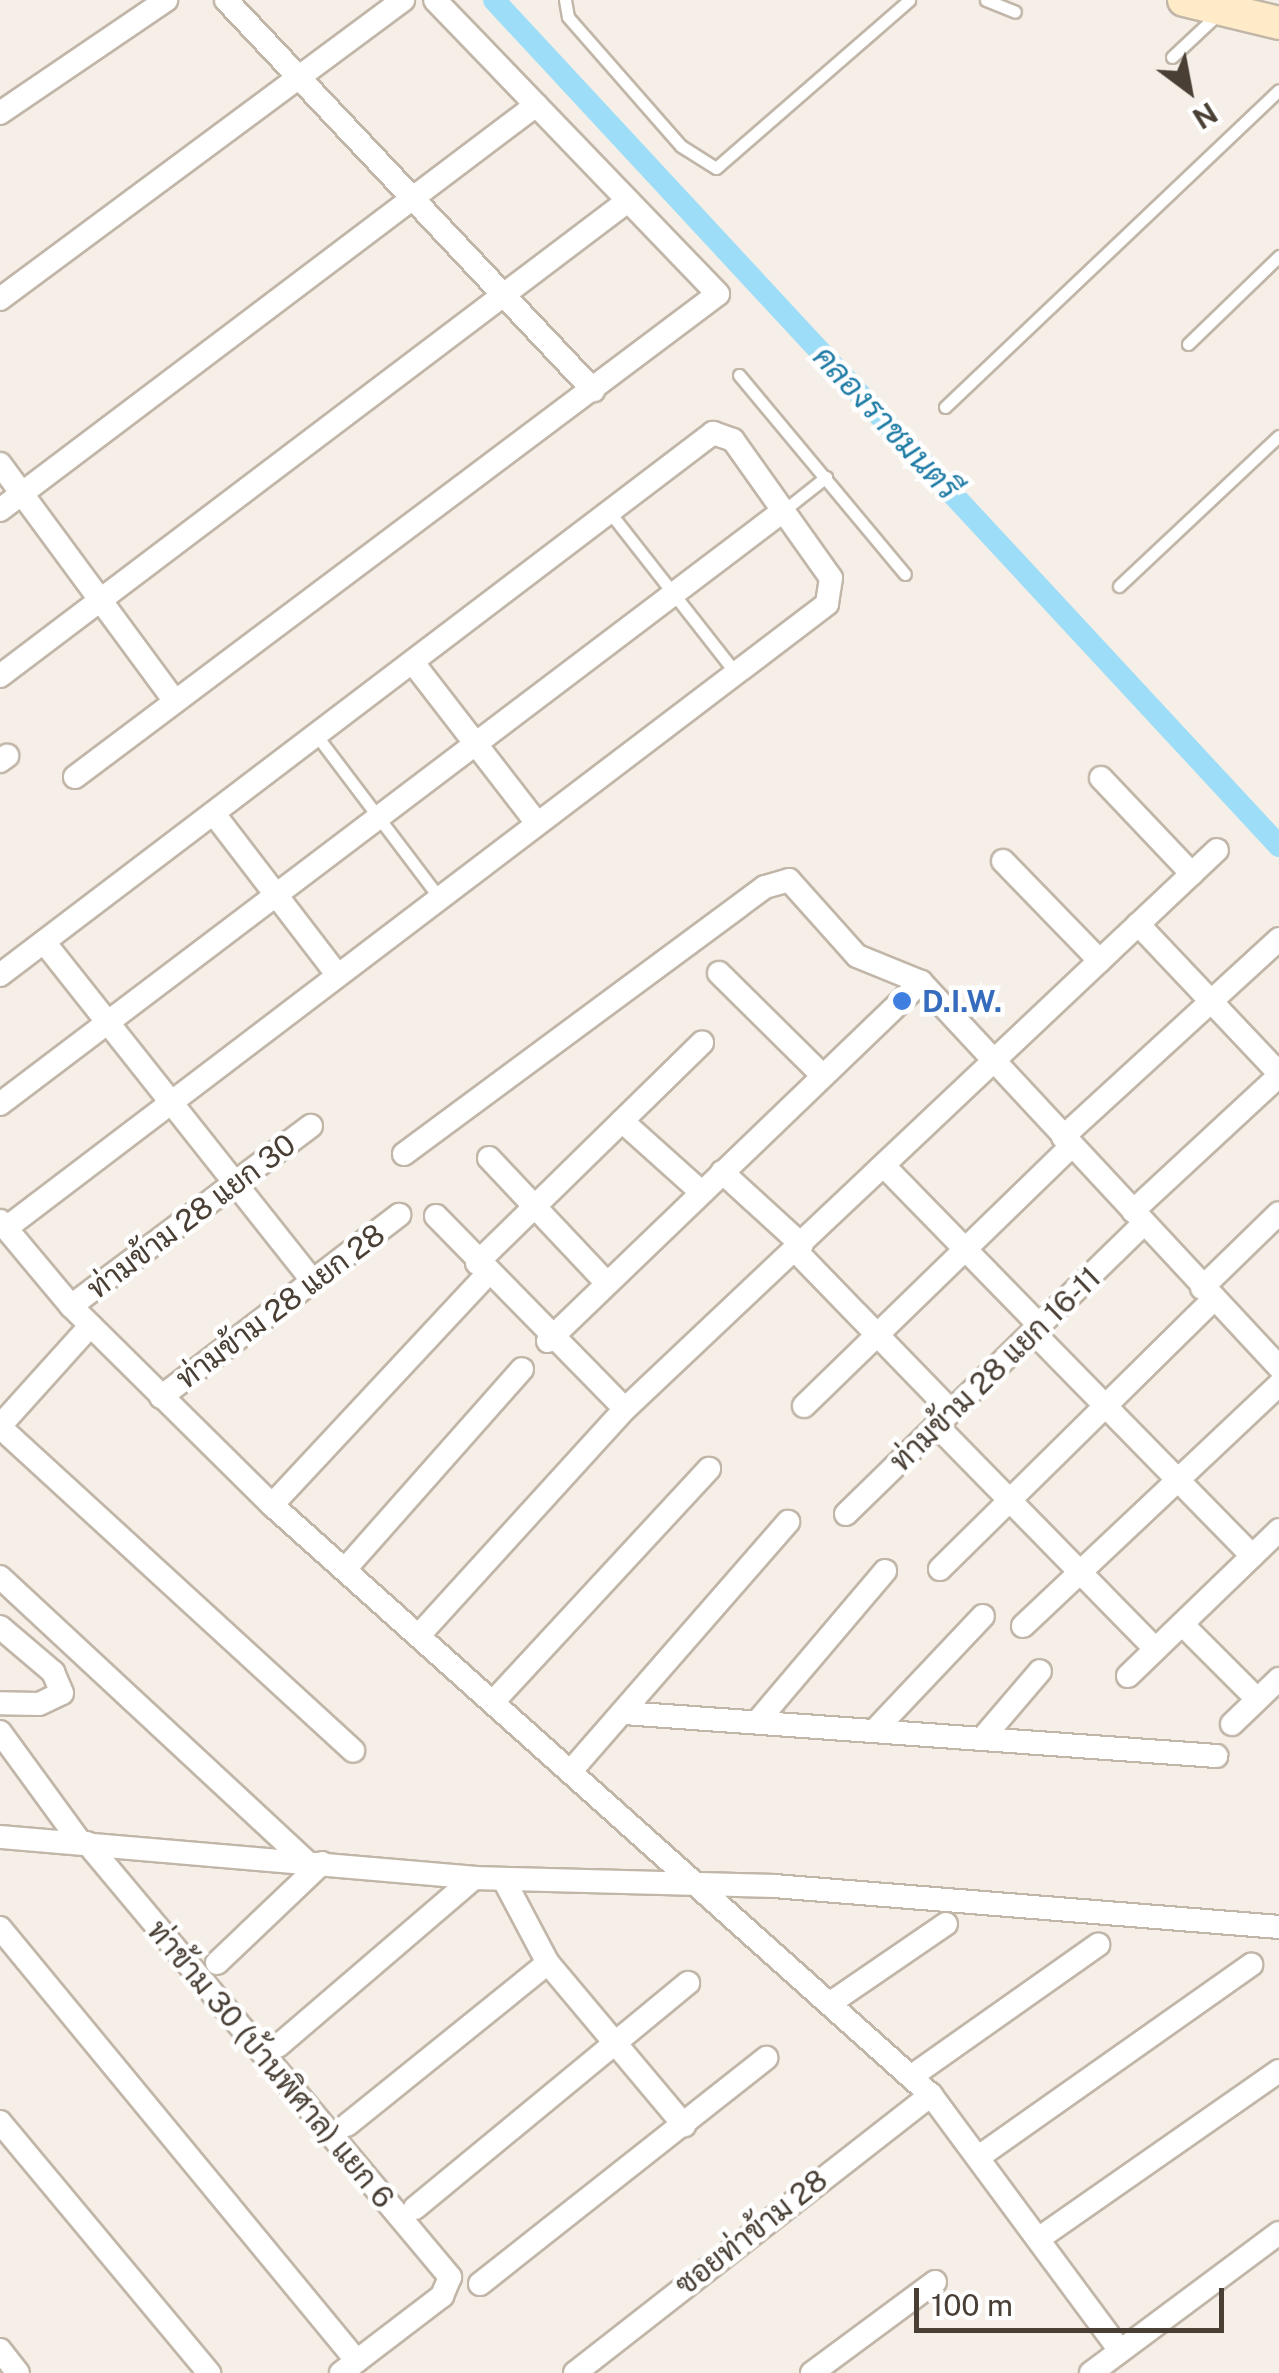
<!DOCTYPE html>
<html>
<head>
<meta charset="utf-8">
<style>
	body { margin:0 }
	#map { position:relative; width:1279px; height:2373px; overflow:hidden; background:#f5efe7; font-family:"Public Sans",Sarabun,sans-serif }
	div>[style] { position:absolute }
	.canal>* { height:22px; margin:-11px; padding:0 11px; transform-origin:11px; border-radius:11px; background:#9dddf7 }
	.roads { filter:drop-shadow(2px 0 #c1b6a8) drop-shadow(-2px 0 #c1b6a8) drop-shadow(0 2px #c1b6a8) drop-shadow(0 -2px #c1b6a8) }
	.lane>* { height:11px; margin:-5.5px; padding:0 5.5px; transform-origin:5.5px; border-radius:5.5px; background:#fff }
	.street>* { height:22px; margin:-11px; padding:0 11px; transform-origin:11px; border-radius:11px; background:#fff }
	.secondary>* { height:32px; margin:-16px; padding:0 16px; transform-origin:16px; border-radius:16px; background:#ffebc7 }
	.dots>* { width:28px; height:28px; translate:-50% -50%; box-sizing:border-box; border:5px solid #fff; border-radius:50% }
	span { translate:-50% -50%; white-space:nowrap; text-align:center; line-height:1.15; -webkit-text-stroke:9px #fff; paint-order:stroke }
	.shop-label { font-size:30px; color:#366cbe; font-weight:700 }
	.left { translate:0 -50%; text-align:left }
	.street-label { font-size:30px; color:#493f35 }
	.water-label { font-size:32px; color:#207ca5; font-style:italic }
	.north { position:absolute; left:1139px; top:40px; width:100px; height:100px; -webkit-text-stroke:8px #fff; paint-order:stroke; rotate:148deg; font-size:28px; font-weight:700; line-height:40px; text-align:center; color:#493f35 }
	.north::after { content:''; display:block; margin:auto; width:35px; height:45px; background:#493f35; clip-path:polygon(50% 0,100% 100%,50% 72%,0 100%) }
	.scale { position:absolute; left:914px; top:2288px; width:310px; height:45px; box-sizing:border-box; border:5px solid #493f35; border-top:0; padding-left:12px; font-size:30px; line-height:35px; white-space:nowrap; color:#493f35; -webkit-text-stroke:8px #fff; paint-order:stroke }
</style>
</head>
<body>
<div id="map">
	<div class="canal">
		<div style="left:494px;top:0;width:1154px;rotate:47.14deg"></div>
	</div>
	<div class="roads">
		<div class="lane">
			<div style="left:565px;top:0;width:17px;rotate:80deg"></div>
			<div style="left:568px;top:17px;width:171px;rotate:48.8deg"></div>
			<div style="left:681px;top:146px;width:41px;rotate:32.2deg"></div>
			<div style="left:716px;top:168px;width:256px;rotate:-41deg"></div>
			<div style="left:986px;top:0;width:31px;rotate:22deg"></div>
			<div style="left:1172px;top:57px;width:64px;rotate:-43.1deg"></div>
			<div style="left:1188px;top:344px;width:127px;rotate:-44deg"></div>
			<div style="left:739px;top:375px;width:259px;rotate:50.2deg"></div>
			<div style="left:945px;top:407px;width:460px;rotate:-43.5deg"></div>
			<div style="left:783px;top:511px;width:55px;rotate:-38.3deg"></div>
			<div style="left:611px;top:514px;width:201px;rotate:51.9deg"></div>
			<div style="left:1119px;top:586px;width:219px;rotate:-43.2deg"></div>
			<div style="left:317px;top:736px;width:201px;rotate:52.9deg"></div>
		</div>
		<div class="street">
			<div style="left:226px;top:0;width:536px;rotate:46.74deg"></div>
			<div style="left:0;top:113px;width:201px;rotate:-34.2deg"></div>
			<div style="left:0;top:299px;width:502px;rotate:-36.57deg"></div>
			<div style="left:0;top:464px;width:295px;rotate:53.6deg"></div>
			<div style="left:0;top:510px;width:672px;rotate:-37.07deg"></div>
			<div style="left:414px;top:664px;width:201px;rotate:52.3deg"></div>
			<div style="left:0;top:676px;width:784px;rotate:-37.12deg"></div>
			<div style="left:0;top:761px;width:9px;rotate:-36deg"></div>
			<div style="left:75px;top:777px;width:804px;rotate:-36.91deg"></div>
			<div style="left:718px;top:294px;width:408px;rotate:-133.9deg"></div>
			<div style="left:1101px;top:778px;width:132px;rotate:46.5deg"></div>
			<div style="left:214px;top:814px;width:200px;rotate:52.5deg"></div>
			<div style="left:1003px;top:861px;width:139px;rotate:45.9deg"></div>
			<div style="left:1138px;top:924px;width:205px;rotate:46.6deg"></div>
			<div style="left:44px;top:942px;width:431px;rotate:51.6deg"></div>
			<div style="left:719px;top:973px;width:145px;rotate:44.7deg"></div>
			<div style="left:0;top:975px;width:896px;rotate:-37.24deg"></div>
			<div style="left:713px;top:433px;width:21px;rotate:19deg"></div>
			<div style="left:733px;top:440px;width:169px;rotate:54.6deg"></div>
			<div style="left:831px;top:578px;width:26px;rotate:99deg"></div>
			<div style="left:827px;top:604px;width:1031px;rotate:142.76deg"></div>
			<div style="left:0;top:1104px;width:982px;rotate:-37.14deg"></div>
			<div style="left:622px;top:1121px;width:106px;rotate:41.9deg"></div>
			<div style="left:1063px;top:1137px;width:293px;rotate:-42.5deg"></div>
			<div style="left:404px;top:1154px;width:449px;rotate:-36.5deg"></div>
			<div style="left:765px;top:887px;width:25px;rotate:-16deg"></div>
			<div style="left:789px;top:880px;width:102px;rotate:48.2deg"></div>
			<div style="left:857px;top:956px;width:69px;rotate:22.1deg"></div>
			<div style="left:921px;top:982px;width:526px;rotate:47.08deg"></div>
			<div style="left:489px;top:1158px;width:172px;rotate:46.7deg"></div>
			<div style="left:886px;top:1168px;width:222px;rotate:45.7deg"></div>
			<div style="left:722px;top:1172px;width:108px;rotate:42.4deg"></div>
			<div style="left:1133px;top:1211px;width:199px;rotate:-42.8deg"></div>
			<div style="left:436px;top:1216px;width:270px;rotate:45.6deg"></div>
			<div style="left:625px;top:1409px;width:814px;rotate:-43.36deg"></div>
			<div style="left:0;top:1221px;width:111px;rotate:50.1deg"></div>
			<div style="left:71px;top:1306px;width:283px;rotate:44.7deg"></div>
			<div style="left:272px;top:1505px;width:885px;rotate:41.84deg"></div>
			<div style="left:931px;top:2095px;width:316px;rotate:53.5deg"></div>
			<div style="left:796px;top:1251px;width:223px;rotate:45.9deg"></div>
			<div style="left:477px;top:1263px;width:315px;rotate:-44.4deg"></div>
			<div style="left:1202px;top:1288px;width:107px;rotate:-44.2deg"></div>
			<div style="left:71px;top:1306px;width:300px;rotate:-36.9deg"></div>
			<div style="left:1034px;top:1333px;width:312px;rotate:45.6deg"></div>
			<div style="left:548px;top:1341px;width:518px;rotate:-43.9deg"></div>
			<div style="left:161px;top:1397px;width:300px;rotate:-37.4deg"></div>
			<div style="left:804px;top:1406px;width:373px;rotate:-44.2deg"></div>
			<div style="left:936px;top:1425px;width:313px;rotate:45.6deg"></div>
			<div style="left:0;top:1426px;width:135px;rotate:-48deg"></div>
			<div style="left:0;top:1427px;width:479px;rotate:42.5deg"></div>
			<div style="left:272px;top:1505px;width:317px;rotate:-47deg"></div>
			<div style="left:846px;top:1514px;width:417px;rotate:-44.3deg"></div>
			<div style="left:347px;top:1567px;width:264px;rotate:-48.5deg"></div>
			<div style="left:940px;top:1569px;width:383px;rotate:-44.6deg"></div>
			<div style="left:0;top:1577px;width:417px;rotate:42.9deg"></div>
			<div style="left:1182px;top:1624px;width:106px;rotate:45deg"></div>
			<div style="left:1023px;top:1626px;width:352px;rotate:-43.3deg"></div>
			<div style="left:0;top:1627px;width:70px;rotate:40.3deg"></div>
			<div style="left:53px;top:1672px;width:23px;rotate:67deg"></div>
			<div style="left:62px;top:1693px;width:25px;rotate:154deg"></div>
			<div style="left:39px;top:1704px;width:39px;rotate:-179deg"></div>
			<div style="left:421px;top:1633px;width:303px;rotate:-47.7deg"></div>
			<div style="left:1128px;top:1676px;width:210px;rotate:-44deg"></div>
			<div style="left:493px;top:1702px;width:318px;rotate:-47.2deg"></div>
			<div style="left:624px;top:1713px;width:594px;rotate:4.15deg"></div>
			<div style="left:757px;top:1722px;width:198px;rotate:-49.7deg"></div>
			<div style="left:1232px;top:1724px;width:65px;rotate:-43.8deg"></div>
			<div style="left:877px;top:1728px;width:154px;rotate:-46.6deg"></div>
			<div style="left:0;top:1732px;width:137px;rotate:53.9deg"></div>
			<div style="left:982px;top:1739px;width:89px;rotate:-49.5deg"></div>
			<div style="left:570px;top:1772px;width:332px;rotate:-48.9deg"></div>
			<div style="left:0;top:1837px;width:476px;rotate:4.9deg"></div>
			<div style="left:474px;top:1878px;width:300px;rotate:1.5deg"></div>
			<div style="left:774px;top:1886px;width:507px;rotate:4.64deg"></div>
			<div style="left:87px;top:1843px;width:566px;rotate:50.09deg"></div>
			<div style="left:450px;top:2277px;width:21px;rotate:113deg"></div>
			<div style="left:442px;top:2296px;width:127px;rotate:142.7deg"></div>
			<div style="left:504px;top:1880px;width:94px;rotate:62.1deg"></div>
			<div style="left:548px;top:1963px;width:212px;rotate:50deg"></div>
			<div style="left:0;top:1928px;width:561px;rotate:50.5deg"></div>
			<div style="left:217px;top:1963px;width:145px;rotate:-43.6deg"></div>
			<div style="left:832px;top:2002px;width:138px;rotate:-34.4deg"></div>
			<div style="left:278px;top:2046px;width:258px;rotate:-40.6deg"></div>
			<div style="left:912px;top:2076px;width:228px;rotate:-35.2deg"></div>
			<div style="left:0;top:2122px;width:327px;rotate:50.2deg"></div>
			<div style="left:347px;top:2125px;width:258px;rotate:-38.9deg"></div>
			<div style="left:980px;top:2156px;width:332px;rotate:-35.2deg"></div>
			<div style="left:415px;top:2208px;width:354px;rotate:-39.5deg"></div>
			<div style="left:1041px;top:2237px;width:290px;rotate:-34.9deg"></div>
			<div style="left:480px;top:2284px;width:365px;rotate:-38.3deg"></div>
			<div style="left:0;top:2350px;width:29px;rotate:52deg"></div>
			<div style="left:575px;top:2373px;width:452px;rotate:-38deg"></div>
			<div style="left:812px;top:2373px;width:153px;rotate:-36.5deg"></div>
			<div style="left:1091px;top:2373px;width:234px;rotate:-36.7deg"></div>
		</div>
		<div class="secondary">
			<div style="left:1184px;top:0;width:98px;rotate:13.6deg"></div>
		</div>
	</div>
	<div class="dots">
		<div style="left:902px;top:1001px;background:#3f7fe0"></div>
	</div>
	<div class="shop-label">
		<span class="left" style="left:922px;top:1001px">D.I.W.</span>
	</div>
	<div class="street-label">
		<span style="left:191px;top:1216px;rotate:-37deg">ท่ามข้าม 28 แยก 30</span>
		<span style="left:280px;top:1306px;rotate:-37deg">ท่ามข้าม 28 แยก 28</span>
		<span style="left:995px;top:1369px;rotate:-44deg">ท่ามข้าม 28 แยก 16-11</span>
		<span style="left:271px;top:2064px;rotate:50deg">ท่าข้าม 30 (บ้านพิศาล) แยก 6</span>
		<span style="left:751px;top:2232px;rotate:-38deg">ซอยท่าข้าม 28</span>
	</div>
	<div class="water-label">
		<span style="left:886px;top:423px;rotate:47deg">คลองราชมนตรี</span>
	</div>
	<div class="north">N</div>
	<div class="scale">100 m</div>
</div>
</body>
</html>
